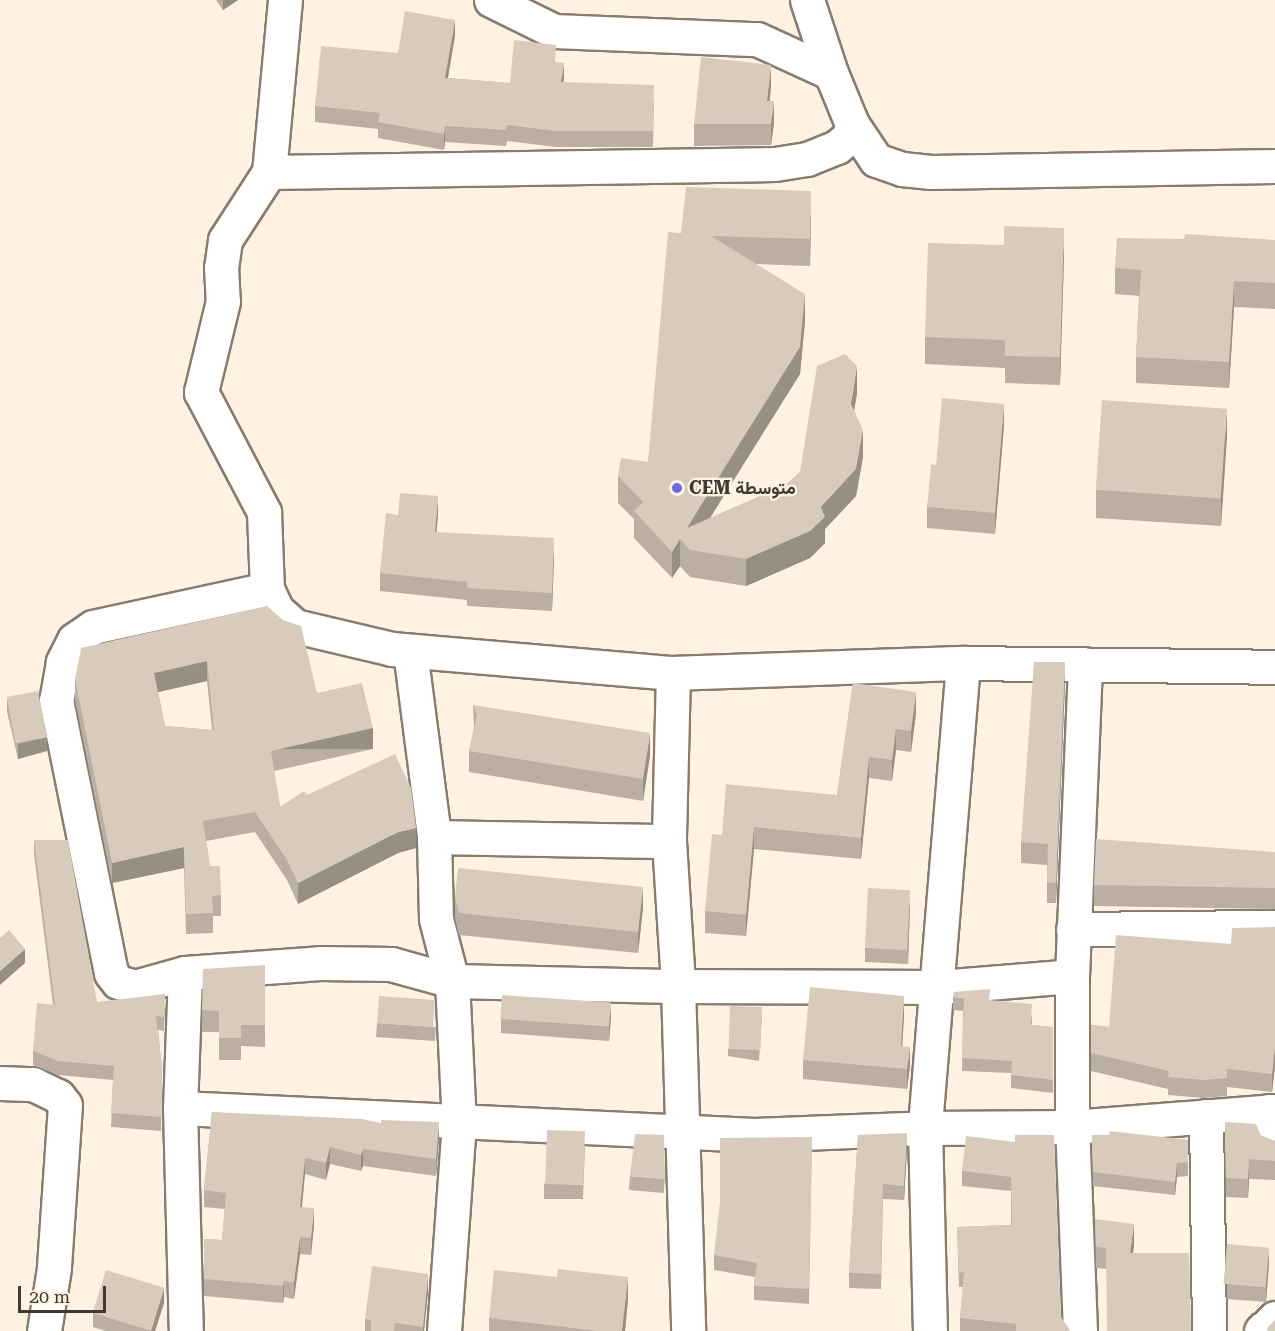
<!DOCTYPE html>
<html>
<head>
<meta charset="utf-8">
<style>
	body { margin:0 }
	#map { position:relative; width:1275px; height:1331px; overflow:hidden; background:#fff2e3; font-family:"Roboto Serif",Vazirmatn,serif }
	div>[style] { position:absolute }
	.roads { filter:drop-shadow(2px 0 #887c6f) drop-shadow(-2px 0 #887c6f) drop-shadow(0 2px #887c6f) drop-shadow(0 -2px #887c6f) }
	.minor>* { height:33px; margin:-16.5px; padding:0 16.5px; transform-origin:16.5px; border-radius:16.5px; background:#fff }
	.wall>* { inset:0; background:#baafa2; transform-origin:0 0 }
	.shaded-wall>* { inset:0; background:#978e84; transform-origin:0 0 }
	.building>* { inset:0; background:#d8cbbc; transform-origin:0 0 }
	.dots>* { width:16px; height:16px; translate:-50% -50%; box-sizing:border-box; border:3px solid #fff2e3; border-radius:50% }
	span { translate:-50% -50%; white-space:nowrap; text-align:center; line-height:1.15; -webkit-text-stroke:4.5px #fff2e3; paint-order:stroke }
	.poi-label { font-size:18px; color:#3e3933; font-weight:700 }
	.left { translate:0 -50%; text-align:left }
	.scale { position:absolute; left:18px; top:1286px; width:88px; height:27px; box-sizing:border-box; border:3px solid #3e3933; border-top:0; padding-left:8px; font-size:18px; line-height:21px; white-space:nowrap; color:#3e3933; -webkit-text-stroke:4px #fff2e3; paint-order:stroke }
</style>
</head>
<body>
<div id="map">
	<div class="roads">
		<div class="minor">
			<div style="left:285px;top:0;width:173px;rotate:95.3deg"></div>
			<div style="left:269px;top:172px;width:81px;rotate:122.9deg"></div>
			<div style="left:225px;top:240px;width:27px;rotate:98deg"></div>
			<div style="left:221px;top:267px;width:34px;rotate:87deg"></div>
			<div style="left:223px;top:301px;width:94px;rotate:103.6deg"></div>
			<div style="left:201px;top:392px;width:136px;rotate:62.3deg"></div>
			<div style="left:264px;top:512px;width:77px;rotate:87.8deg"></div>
			<div style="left:267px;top:589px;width:23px;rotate:65deg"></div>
			<div style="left:277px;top:610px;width:24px;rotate:42deg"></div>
			<div style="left:295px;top:626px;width:100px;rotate:13.3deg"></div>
			<div style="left:392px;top:649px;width:282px;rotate:4.9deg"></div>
			<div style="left:673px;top:673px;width:290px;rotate:-2deg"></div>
			<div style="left:963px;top:663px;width:467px;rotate:94.7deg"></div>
			<div style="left:925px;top:1128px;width:203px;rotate:88.6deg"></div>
			<div style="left:491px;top:0;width:70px;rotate:26.2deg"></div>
			<div style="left:554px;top:31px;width:203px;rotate:2.3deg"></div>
			<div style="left:757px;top:39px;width:81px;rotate:24.7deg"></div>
			<div style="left:831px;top:73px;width:55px;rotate:67.6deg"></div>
			<div style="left:852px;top:124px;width:43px;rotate:56.3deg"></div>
			<div style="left:876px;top:160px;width:28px;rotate:19deg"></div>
			<div style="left:902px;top:169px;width:29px;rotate:6deg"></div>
			<div style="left:931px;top:172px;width:344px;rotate:-1deg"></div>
			<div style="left:807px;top:0;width:77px;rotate:71.8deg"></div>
			<div style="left:269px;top:172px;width:506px;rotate:-0.91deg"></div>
			<div style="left:775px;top:164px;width:32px;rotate:-9deg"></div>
			<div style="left:807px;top:159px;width:32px;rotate:-22deg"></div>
			<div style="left:837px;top:147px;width:16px;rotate:-40deg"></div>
			<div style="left:849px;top:137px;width:13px;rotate:-77deg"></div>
			<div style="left:267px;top:589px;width:178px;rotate:167.7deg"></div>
			<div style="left:93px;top:627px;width:23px;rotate:146deg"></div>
			<div style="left:74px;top:640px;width:25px;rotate:117deg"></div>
			<div style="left:63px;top:662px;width:39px;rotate:100deg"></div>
			<div style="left:56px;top:700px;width:278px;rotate:78.6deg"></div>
			<div style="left:111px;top:973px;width:11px;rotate:52deg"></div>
			<div style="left:118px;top:982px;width:18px;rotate:16deg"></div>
			<div style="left:135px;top:987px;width:52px;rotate:-15.6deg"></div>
			<div style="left:185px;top:973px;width:135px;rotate:-4.2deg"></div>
			<div style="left:320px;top:963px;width:71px;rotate:0.8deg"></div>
			<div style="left:391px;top:964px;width:63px;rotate:15.6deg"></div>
			<div style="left:452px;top:981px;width:226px;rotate:1.3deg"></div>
			<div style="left:678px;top:986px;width:261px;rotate:0.2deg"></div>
			<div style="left:939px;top:987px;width:133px;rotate:-4.7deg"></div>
			<div style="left:410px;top:651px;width:188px;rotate:82.6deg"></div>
			<div style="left:434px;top:837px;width:82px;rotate:88.6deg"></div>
			<div style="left:436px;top:919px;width:64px;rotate:75.5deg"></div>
			<div style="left:452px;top:981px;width:141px;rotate:87.2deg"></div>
			<div style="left:459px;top:1122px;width:210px;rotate:94.1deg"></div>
			<div style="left:963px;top:663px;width:312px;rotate:0.7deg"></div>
			<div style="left:673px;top:673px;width:168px;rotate:91.4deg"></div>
			<div style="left:669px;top:841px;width:145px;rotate:86.4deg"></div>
			<div style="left:678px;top:986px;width:345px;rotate:88.3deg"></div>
			<div style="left:434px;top:837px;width:235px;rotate:1deg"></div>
			<div style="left:1073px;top:929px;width:202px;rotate:-0.6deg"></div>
			<div style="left:185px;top:973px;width:135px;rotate:92.1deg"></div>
			<div style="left:180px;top:1108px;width:223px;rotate:88.5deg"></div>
			<div style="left:0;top:1083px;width:33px;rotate:2deg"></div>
			<div style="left:33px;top:1084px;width:28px;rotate:26deg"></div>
			<div style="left:58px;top:1096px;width:11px;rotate:52deg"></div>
			<div style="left:65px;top:1105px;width:163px;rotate:93.9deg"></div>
			<div style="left:54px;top:1268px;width:64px;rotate:99deg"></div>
			<div style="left:180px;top:1108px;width:575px;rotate:2.69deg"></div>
			<div style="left:754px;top:1135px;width:171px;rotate:-2.3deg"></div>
			<div style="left:925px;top:1128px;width:147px;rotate:-0.4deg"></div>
			<div style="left:1072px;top:1127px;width:204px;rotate:-4.5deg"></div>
			<div style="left:1269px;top:1111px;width:33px;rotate:79deg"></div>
			<div style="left:1206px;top:1116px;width:215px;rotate:89.2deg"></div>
			<div style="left:1080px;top:1331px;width:204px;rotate:-92.2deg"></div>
			<div style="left:1072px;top:1127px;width:151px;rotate:-90deg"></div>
			<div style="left:1072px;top:976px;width:312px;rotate:-87.6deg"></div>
			<div style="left:1261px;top:1331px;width:19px;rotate:-43deg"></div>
		</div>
	</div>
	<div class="wall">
		<div style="clip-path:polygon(216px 0,238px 0,223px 10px)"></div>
		<div style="clip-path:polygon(455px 36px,448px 78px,510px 83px,556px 62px,563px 82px,654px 101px,653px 147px,556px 147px,507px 141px,506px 146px,445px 142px,444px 150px,378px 138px,378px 129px,315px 122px,315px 106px,398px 53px)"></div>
		<div style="clip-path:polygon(771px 86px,770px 101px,774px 123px,771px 145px,694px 146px,694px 124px)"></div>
		<div style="clip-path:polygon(811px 217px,810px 266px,756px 264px,805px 321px,800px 374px,710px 518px,786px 485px,800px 472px,857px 393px,854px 411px,863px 457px,856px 496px,825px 529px,825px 543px,810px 558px,746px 586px,690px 577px,680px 566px,672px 578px,634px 538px,634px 519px,618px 503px,618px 476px,648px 462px,681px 233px)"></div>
		<div style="clip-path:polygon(1184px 239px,1275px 240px,1275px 309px,1234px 307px,1229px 388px,1136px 383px,1136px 357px,1139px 296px,1115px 294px,1115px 268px)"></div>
		<div style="clip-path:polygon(1064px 256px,1060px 385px,1005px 383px,1005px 368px,925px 364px,925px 337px)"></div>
		<div style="clip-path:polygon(1004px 425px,995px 534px,927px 528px,927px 507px,936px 465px)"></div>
		<div style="clip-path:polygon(1227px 436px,1221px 526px,1096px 518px,1096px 490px)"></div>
		<div style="clip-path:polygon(398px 515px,438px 515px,436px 532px,554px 556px,552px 611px,467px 606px,467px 600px,380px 591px,380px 573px)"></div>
		<div style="clip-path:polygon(evenodd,267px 606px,317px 693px,373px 749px,274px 771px,280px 807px,307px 795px,416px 848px,398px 853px,298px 904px,287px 880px,255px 832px,206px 841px,210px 866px,221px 895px,221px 916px,213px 916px,213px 933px,186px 934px,184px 868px,112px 883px,75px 700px,75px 679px,267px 606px,207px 681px,212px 730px,165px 726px,158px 692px,207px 681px)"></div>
		<div style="clip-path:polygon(853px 683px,916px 713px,911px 752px,896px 750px,892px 781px,869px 778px,861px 859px,754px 849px,746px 936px,705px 933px,705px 911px,722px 835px,837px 795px)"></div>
		<div style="clip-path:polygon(1065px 683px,1056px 903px,1047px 903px,1047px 865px,1021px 863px,1021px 842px)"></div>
		<div style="clip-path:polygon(7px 698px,47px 751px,18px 759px,7px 712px)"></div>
		<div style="clip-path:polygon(473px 705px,650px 755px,643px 801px,469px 772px,469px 751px,474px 728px)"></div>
		<div style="clip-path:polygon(34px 840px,97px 1002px,165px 1008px,164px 1031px,158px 1030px,162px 1069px,161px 1131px,111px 1127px,113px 1080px,58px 1075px,33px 1065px,33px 1051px,53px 1005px,34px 854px)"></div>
		<div style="clip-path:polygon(1275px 852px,1275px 909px,1094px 906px,1094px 885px)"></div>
		<div style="clip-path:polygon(455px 897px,643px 908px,638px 953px,459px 935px,455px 918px)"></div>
		<div style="clip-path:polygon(910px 905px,908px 964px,865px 962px,865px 948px)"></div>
		<div style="clip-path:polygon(1275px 927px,1275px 1066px,1272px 1092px,1227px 1087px,1227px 1096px,1204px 1098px,1168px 1095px,1168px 1089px,1091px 1071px,1091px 1025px,1109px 1027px)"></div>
		<div style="clip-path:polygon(265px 965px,265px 1047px,241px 1046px,241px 1060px,219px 1060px,219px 1032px,202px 1032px,202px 1010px)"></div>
		<div style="clip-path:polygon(953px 997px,990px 1000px,1032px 1017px,1032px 1025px,1053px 1027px,1053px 1093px,1011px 1088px,1011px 1073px,962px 1071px,963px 1011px,953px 1010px)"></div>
		<div style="clip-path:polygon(762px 1015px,759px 1061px,728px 1056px,728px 1049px)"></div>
		<div style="clip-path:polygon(904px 1016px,902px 1046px,910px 1066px,907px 1089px,803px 1079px,803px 1060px)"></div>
		<div style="clip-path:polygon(611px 1017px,609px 1041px,501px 1033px,501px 1019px)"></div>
		<div style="left:377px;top:1023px;width:59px;height:14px;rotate:4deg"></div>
		<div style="clip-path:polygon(212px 1112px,439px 1139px,436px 1176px,363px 1166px,361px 1171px,330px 1164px,326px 1180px,305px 1174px,302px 1207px,314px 1225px,311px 1255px,300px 1254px,294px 1299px,284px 1297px,283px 1303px,204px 1296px,204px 1239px,222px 1240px,225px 1209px,204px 1207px,204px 1190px)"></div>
		<div style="clip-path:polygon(1225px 1122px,1275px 1141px,1275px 1180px,1249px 1179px,1248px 1198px,1226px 1197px)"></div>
		<div style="clip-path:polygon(858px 1135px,907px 1148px,904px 1200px,883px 1199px,881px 1289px,849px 1288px,849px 1273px)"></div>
		<div style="clip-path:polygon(1092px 1135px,1188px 1140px,1188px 1176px,1177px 1177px,1175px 1195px,1093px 1186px)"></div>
		<div style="clip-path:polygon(812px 1137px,809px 1304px,754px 1300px,754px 1286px,755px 1277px,714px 1270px,714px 1255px)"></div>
		<div style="clip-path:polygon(1015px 1142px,1061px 1317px,1070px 1331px,960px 1331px,960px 1318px,963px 1287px,959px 1287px,957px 1227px,1011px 1225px,1011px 1191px,962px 1186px,962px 1171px)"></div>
		<div style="clip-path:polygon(585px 1146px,583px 1199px,544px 1199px,544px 1184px)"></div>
		<div style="left:630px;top:1176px;width:35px;height:14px;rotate:5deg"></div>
		<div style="clip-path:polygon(1095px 1219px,1134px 1245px,1133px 1253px,1106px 1269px,1096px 1268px)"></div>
		<div style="clip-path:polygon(1227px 1244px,1269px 1263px,1266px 1302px,1227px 1299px)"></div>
		<div style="clip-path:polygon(428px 1292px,424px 1331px,365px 1331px,365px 1319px)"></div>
		<div style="clip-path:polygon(628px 1299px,625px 1331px,489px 1331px,489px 1318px)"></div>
		<div style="clip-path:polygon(164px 1303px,155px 1331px,105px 1331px,93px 1327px,93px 1313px)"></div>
	</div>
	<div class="shaded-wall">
		<div style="clip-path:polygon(223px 0,238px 0,223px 10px)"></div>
		<div style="clip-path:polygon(455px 20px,455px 36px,445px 94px,445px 78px)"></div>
		<div style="clip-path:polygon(564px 63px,564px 79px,561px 98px,561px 82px)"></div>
		<div style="clip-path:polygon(771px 65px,771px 86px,767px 122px,767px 101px)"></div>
		<div style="clip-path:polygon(774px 101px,774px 123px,771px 145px,771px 124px)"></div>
		<div style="clip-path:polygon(445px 126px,445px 142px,444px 150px,444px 134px)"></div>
		<div style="clip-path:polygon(811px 191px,811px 217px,810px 266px,810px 239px)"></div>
		<div style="clip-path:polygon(1064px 228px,1064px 256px,1060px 385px,1060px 357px)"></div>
		<div style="clip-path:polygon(1234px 281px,1234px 307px,1229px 388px,1229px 362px)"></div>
		<div style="clip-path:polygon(805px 294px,805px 321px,800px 374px,690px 550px,687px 528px)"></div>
		<div style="clip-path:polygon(857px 366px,857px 393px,851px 430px,851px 404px)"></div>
		<div style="clip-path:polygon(1004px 404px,1004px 425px,995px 534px,995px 513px)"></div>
		<div style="clip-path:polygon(1227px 408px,1227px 436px,1221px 526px,1221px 498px)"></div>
		<div style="clip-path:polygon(863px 430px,863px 457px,856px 496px,825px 529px,825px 543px,810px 558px,746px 586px,746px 559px,821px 507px)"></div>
		<div style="clip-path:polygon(438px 496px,438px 515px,435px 550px,435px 532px)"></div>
		<div style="clip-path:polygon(554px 538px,554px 556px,552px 611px,552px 593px)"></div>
		<div style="clip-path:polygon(680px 539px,680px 566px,672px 578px,672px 552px)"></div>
		<div style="clip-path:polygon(207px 661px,207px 681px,154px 693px,154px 673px)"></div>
		<div style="clip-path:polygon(1065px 662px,1065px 683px,1056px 903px,1056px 883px)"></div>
		<div style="clip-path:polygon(916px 692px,916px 713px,911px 752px,911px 731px)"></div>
		<div style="left:373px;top:728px;width:21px;height:105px;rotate:90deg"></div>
		<div style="clip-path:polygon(896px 729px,896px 750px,892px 781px,892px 760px)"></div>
		<div style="clip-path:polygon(650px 733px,650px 755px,643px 801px,643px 779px)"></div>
		<div style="clip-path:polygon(47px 737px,47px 751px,18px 759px,18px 744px)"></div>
		<div style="clip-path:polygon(869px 757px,869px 778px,861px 859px,861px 838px)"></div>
		<div style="clip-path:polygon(754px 827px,754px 849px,746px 936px,746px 915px)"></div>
		<div style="clip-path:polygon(416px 828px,416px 848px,398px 853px,298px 904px,298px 883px,398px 832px)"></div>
		<div style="clip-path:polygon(184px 847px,184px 868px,112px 883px,112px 863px)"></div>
		<div style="clip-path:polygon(643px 887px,643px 908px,638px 953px,638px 932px)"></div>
		<div style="clip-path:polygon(910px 890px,910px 905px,908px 964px,908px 950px)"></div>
		<div style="clip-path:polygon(25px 949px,25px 963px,0 985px,0 971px)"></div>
		<div style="clip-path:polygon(904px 996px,904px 1016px,901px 1066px,901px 1046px)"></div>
		<div style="clip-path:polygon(611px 1003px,611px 1017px,609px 1041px,609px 1026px)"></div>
		<div style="clip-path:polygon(910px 1047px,910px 1066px,907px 1089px,907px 1069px)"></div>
		<div style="clip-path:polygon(1275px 1047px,1275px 1066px,1272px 1092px,1272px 1074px)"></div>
		<div style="clip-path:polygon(439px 1122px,439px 1139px,436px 1176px,436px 1159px)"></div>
		<div style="clip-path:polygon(907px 1133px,907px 1148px,904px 1200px,904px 1186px)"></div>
		<div style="clip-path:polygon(330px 1147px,330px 1164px,326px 1180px,326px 1163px)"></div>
		<div style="clip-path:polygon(363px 1149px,363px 1166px,361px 1171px,361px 1155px)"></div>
		<div style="clip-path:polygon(305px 1158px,305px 1174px,300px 1223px,300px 1207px)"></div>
		<div style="clip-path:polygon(1249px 1159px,1249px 1179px,1248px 1198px,1248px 1179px)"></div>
		<div style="clip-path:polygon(1177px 1163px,1177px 1177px,1175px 1195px,1175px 1182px)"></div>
		<div style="clip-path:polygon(314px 1208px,314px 1225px,311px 1255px,311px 1238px)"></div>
		<div style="clip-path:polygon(1134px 1224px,1134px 1245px,1130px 1274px,1130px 1253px)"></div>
		<div style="clip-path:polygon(300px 1237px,300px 1254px,294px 1299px,294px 1282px)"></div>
		<div style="clip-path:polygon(1269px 1248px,1269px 1263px,1266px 1302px,1266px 1288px)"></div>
		<div style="clip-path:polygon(428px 1274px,428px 1292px,424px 1331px,423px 1331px)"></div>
		<div style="clip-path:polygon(628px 1277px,628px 1299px,625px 1331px,622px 1331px)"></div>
		<div style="clip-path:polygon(284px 1281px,284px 1297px,283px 1303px,283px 1286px)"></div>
		<div style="clip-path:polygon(164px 1288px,164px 1303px,155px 1331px,151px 1331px)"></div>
	</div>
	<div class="building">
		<div style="clip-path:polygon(405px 11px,455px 20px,445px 78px,510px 83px,514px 40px,556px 45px,555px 62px,564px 63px,561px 82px,654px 85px,653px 131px,556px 131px,507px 125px,506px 130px,445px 126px,444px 134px,378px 122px,380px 113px,315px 106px,321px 46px,398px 53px)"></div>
		<div style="clip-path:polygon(701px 57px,771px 65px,767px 101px,774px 101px,771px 124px,694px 124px)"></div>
		<div style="clip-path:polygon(686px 187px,811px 191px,810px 239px,711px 236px,805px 294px,800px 347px,687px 528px,786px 485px,800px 472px,817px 366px,845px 354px,857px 366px,851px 404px,863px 430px,856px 469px,821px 507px,825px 517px,810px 531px,746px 559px,690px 550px,680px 539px,672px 552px,634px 511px,643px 502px,618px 476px,621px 458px,648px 462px,668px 232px,681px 233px)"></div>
		<div style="clip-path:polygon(1004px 226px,1064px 228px,1060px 357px,1005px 356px,1005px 340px,925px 337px,928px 243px,1004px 245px)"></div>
		<div style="clip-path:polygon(1185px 234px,1275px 240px,1275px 283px,1234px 281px,1229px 362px,1136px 357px,1141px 270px,1115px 268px,1117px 238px,1184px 239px)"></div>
		<div style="clip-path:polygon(942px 398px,1004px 404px,995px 513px,927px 507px,931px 464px,936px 465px)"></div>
		<div style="left:1102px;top:400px;width:125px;height:90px;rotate:4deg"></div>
		<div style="clip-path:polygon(400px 493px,438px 496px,435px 532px,554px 538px,552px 593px,467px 588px,467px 582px,380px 573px,386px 513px,398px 515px)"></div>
		<div style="clip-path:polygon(evenodd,267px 606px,283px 620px,301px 626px,317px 693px,362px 683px,373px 728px,271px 751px,280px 807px,304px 791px,307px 795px,395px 754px,411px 788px,416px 828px,398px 832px,298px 883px,287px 860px,255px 812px,203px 821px,210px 866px,220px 866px,221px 895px,212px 896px,213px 913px,186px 914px,184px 847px,112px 863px,75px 679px,81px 648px,267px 606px,207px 661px,214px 730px,165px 726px,154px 673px,207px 661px)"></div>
		<div style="clip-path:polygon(1034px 662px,1065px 662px,1056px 883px,1047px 882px,1048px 844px,1021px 842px)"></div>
		<div style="clip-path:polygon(853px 683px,916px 692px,911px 731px,896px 729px,892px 760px,869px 757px,861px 838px,754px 827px,746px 915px,705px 911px,712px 834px,722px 835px,726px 784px,837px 795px)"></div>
		<div style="left:38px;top:691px;width:47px;height:32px;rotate:79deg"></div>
		<div style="clip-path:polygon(473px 705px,650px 733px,643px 779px,469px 751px,477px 715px)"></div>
		<div style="clip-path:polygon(1096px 839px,1275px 852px,1275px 888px,1094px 885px)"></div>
		<div style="clip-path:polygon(34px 840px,68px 840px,97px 1002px,165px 994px,164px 1017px,156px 1016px,162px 1069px,161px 1117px,111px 1113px,114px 1066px,58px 1061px,33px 1051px,37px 1003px,55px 1005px)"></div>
		<div style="clip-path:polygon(458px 868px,643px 887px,638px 932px,459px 913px,455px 897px)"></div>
		<div style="left:868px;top:888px;width:42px;height:60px;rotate:3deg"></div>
		<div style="clip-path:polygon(1275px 927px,1275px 1047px,1272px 1074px,1227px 1069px,1227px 1078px,1204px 1080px,1168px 1077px,1169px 1071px,1091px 1053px,1091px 1025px,1109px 1027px,1116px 935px,1231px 944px,1232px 928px)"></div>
		<div style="clip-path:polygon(9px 930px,25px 949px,0 971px,0 938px)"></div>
		<div style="clip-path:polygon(265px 965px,265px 1025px,241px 1025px,241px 1038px,219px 1038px,219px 1011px,202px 1010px,203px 969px)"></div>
		<div style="clip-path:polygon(810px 987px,904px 996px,901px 1046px,910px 1047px,907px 1069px,803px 1060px)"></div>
		<div style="clip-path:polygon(990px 989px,989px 1000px,1032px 1004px,1031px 1025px,1053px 1027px,1053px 1080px,1011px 1075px,1012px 1061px,962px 1058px,964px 998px,953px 997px,954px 992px)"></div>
		<div style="left:502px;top:995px;width:109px;height:24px;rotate:4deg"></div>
		<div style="left:379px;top:996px;width:56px;height:27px;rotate:4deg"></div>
		<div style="left:730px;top:1006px;width:32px;height:43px;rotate:2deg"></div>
		<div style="clip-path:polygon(212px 1112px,362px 1119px,381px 1123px,381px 1120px,439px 1122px,436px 1159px,363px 1149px,361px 1155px,330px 1147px,326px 1163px,305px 1158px,300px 1207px,314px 1208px,311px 1238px,300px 1237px,294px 1282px,284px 1281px,283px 1286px,204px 1279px,204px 1239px,222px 1240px,226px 1193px,204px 1190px)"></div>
		<div style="clip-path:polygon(1225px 1122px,1256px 1124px,1261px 1136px,1275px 1141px,1275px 1161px,1249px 1159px,1248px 1179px,1226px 1178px)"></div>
		<div style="left:547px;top:1130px;width:38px;height:54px;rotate:2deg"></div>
		<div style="clip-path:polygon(1110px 1131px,1188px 1140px,1188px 1162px,1177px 1163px,1175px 1182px,1093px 1172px,1092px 1135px,1109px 1135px)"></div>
		<div style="clip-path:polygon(907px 1133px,904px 1186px,883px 1184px,881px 1274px,849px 1273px,858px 1135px)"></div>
		<div style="clip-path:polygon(635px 1134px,664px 1135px,665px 1179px,630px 1176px)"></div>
		<div style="clip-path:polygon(1015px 1135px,1054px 1135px,1061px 1317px,1070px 1331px,1016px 1331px,1016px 1324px,960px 1318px,964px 1272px,959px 1273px,957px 1227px,1012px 1225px,1011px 1177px,962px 1171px,966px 1136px,1015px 1142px)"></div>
		<div style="clip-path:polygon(812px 1137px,809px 1289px,754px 1286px,757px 1263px,714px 1255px,720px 1202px,720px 1138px)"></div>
		<div style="clip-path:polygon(1095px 1219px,1134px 1224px,1130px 1253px,1189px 1253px,1191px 1331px,1107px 1331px,1106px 1248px,1096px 1247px)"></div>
		<div style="left:1227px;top:1244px;width:42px;height:40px;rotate:5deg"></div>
		<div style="clip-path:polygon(372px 1266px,428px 1274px,423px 1327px,395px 1323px,394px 1331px,371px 1331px,371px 1320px,365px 1319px)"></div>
		<div style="clip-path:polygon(558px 1269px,628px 1277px,622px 1331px,597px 1331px,489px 1318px,494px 1270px,557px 1277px)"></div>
		<div style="left:106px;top:1270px;width:61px;height:45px;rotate:17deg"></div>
		<div style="clip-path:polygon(1275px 1320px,1275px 1331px,1267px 1331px,1268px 1327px)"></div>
	</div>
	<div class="dots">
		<div style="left:677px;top:488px;background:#7069e3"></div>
	</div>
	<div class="poi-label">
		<span class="left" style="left:689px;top:488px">CEM متوسطة</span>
	</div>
	<div class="scale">20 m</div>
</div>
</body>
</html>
